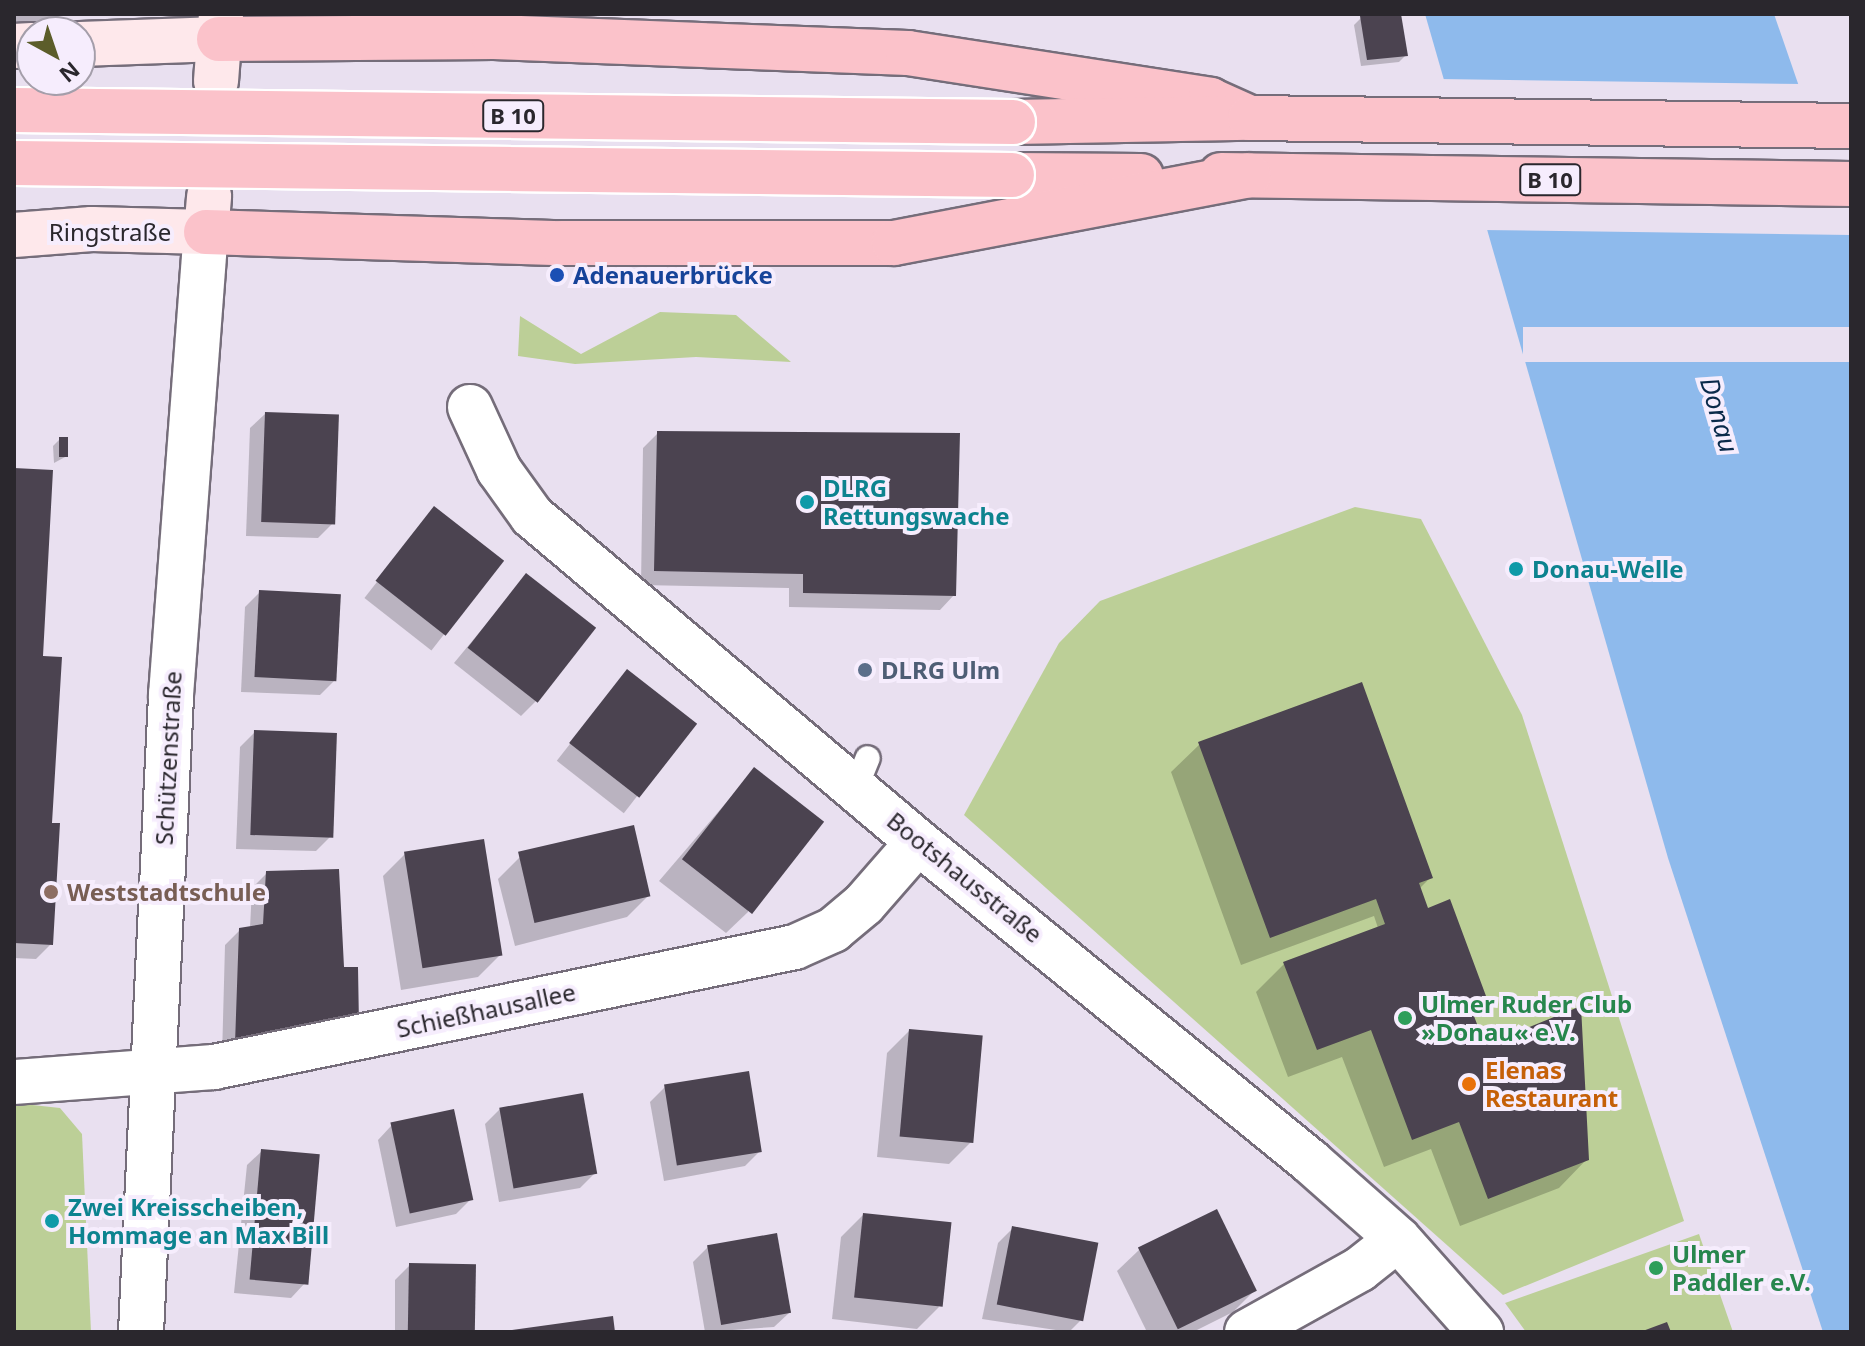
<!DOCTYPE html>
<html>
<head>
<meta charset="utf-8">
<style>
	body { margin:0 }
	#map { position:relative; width:1865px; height:1346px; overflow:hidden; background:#e9e0f0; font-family:"Noto Sans",sans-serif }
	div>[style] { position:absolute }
	.green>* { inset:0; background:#bccf97 }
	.water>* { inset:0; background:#8ebaec }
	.pier>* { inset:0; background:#e9e0f0; transform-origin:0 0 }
	.shadow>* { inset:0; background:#0003; transform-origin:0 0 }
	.building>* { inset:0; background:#4b4350; transform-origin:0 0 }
	.roads { filter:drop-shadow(2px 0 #756d7a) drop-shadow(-2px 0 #756d7a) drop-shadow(0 2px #756d7a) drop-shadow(0 -2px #756d7a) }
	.service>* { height:24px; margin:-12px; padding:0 12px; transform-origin:12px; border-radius:12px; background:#fff }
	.minor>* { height:44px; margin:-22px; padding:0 22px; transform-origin:22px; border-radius:22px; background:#fff }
	.tertiary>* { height:44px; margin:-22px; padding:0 22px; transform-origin:22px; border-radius:22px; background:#fff }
	.secondary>* { height:44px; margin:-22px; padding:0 22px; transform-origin:22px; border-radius:22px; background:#fee8eb }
	.trunk>* { height:44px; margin:-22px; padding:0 22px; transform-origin:22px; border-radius:22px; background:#fbc2ca }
	.bridges { filter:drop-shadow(2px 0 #fff) drop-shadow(-2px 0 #fff) drop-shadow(0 2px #fff) drop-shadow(0 -2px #fff) }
	.trunk-bridge>* { height:44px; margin:-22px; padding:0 22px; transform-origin:22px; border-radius:22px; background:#fbc2ca }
	.dots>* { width:22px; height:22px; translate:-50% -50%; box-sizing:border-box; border:4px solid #f6edfd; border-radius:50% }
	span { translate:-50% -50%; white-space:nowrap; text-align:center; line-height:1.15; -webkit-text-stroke:8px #f6edfd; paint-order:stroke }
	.shield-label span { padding:2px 6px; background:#f6edfd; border:2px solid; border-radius:6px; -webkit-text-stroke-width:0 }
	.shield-label { font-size:22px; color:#2a272d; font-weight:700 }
	.street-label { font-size:24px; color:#2a272d }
	.transit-label { font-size:24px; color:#164399; font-weight:700 }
	.left { translate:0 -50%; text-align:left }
	.culture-label { font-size:24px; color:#0d838f; font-weight:700 }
	.service-label { font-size:24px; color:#4e5e75; font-weight:700 }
	.education-label { font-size:24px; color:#785e54; font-weight:700 }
	.leisure-label { font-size:24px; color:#27864d; font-weight:700 }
	.food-label { font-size:24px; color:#c56008; font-weight:700 }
	.water-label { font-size:26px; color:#0a2a4a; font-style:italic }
	.frame { position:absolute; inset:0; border:16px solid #2a272d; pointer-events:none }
	.north { position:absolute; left:16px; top:16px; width:80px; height:80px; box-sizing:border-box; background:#f6edfd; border:2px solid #a49eaa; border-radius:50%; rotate:140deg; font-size:22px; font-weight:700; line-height:32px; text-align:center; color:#2a272d }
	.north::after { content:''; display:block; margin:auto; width:28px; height:36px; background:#5c5d2a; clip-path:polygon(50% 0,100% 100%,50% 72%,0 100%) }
</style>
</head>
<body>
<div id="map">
	<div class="green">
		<div style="clip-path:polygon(660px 312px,736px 315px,791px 362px,696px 357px,575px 364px,518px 356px,520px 316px,581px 354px)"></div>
		<div style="clip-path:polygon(1355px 507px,1421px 519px,1522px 715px,1684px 1221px,1503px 1295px,964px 815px,1059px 643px,1100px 601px)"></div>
		<div style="clip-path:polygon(14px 1103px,60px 1108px,82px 1134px,91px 1332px,14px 1332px)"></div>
		<div style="clip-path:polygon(1699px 1234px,1733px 1332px,1526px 1332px,1505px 1303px)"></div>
	</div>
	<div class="water">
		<div style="clip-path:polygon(1425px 14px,1774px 14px,1851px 237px,1851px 1332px,1823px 1332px,1668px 858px)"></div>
	</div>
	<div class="pier">
		<div style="clip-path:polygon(1439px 79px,1803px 84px,1851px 235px,1482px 230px)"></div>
		<div style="left:1851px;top:327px;width:35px;height:328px;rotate:90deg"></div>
	</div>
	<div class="shadow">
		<div style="clip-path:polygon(14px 14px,61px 14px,50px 26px,14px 29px)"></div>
		<div style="clip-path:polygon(1399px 14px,1406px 55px,1399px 62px,1361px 66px,1354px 25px,1361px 18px)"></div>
		<div style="clip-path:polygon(265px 414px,333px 523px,318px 538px,246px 536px,250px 428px)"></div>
		<div style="clip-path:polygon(658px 433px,954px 595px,940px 610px,789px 607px,789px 588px,641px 585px,643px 448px)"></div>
		<div style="clip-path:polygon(60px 439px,67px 456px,54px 463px,53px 446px)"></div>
		<div style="clip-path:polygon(14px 470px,41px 658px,50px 825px,51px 944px,36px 959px,14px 958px)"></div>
		<div style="left:434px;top:509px;width:85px;height:113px;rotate:38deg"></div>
		<div style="clip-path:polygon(526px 576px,536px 701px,521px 716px,454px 663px)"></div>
		<div style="clip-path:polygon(260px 592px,335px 680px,320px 695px,241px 692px,245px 607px)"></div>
		<div style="left:627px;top:671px;width:85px;height:114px;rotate:38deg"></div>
		<div style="clip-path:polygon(255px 732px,331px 836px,316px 851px,236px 849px,240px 747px)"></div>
		<div style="clip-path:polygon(1200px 744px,1431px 877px,1419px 889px,1427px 910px,1484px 996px,1470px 1010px,1484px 1048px,1587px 1159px,1559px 1188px,1460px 1226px,1431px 1149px,1384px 1167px,1342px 1057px,1288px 1077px,1256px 992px,1284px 964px,1378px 928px,1374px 916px,1241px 965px,1171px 772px)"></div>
		<div style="clip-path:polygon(754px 770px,748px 912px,726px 933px,659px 881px)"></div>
		<div style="clip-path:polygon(405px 854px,500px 955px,478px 977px,401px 990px,383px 876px)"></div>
		<div style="clip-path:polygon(520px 857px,649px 895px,627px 917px,515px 946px,498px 879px)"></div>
		<div style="clip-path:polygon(267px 873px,343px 969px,222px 1057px,225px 945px,240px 930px,250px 928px,252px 888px)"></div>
		<div style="clip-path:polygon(909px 1031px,971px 1142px,949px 1164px,877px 1157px,887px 1053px)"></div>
		<div style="clip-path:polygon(665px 1087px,760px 1151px,745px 1166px,664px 1181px,650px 1102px)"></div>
		<div style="clip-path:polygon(500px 1109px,595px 1173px,580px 1188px,499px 1202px,485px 1124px)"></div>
		<div style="clip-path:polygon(392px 1125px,471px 1199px,456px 1214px,396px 1227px,378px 1140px)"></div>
		<div style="clip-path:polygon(262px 1151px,305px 1283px,291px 1298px,234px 1293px,247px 1165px)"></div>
		<div style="clip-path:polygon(1216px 1212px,1255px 1290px,1233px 1312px,1193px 1332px,1147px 1332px,1117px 1271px,1139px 1250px)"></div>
		<div style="clip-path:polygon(863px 1215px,939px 1307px,917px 1329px,832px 1319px,841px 1237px)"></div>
		<div style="clip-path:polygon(1013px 1228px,1080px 1321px,1069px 1332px,982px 1319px,998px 1243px)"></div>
		<div style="clip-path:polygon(708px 1247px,789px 1313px,774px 1327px,705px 1332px,693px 1262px)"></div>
		<div style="clip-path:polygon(410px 1265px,474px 1332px,395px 1332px,395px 1280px)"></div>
	</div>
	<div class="building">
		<div style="clip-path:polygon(1401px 14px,1408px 56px,1367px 60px,1360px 16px)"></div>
		<div style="left:265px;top:412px;width:74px;height:110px;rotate:2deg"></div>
		<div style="clip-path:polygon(657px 431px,960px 433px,956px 596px,803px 593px,803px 574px,654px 571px)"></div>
		<div style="left:59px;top:437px;width:9px;height:20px"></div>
		<div style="clip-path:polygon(14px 468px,53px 470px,43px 656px,62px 657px,52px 823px,60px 823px,53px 945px,14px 943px)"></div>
		<div style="left:434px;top:506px;width:89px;height:95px;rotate:38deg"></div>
		<div style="left:526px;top:573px;width:89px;height:95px;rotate:38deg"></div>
		<div style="left:259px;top:590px;width:82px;height:87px;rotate:3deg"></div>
		<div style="left:627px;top:669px;width:89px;height:94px;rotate:38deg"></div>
		<div style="clip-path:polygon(1362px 682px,1433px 878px,1419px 883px,1428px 908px,1450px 899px,1486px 996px,1469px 1003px,1485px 1045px,1581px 1006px,1589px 1160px,1488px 1199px,1459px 1122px,1412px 1140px,1371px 1030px,1317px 1050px,1283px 962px,1385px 924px,1376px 899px,1270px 938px,1198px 742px)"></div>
		<div style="left:254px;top:730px;width:83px;height:105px;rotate:2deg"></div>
		<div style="left:754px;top:767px;width:89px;height:117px;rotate:38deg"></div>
		<div style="left:634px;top:825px;width:73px;height:119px;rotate:77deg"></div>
		<div style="left:484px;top:839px;width:118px;height:81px;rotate:81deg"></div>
		<div style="clip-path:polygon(339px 869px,344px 967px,358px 967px,359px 1025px,235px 1044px,239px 928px,263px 924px,266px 871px)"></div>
		<div style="left:909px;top:1029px;width:74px;height:108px;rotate:5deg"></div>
		<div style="left:749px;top:1071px;width:82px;height:86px;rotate:81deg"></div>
		<div style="left:583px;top:1093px;width:82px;height:85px;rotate:80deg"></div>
		<div style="left:454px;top:1109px;width:93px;height:65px;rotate:78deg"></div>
		<div style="left:261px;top:1149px;width:59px;height:131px;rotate:5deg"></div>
		<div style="left:1217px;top:1209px;width:91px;height:88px;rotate:64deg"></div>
		<div style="left:863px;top:1213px;width:89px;height:85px;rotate:6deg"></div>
		<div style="left:1012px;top:1226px;width:88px;height:80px;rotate:11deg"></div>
		<div style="left:777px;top:1233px;width:81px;height:71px;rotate:80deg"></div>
		<div style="left:409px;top:1263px;width:67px;height:69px;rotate:1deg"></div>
		<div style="clip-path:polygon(613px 1316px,615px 1332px,512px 1332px,512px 1330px)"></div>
		<div style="clip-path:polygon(1667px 1322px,1671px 1332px,1640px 1332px)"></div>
	</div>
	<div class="roads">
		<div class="service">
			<div style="left:856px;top:787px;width:31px;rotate:-68deg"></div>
		</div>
		<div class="minor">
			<div style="left:470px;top:407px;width:69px;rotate:65.3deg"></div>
			<div style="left:499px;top:470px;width:57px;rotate:54.3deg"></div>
			<div style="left:532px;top:516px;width:505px;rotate:40.18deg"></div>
			<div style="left:918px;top:842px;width:507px;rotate:39.15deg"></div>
			<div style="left:1311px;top:1162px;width:116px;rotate:41.5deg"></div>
			<div style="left:1398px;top:1239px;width:125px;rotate:48.3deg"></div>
			<div style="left:14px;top:1082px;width:201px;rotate:-4.3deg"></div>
			<div style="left:214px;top:1067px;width:593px;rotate:-11.67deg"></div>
			<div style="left:795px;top:947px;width:42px;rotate:-24.1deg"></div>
			<div style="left:833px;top:930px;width:40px;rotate:-40deg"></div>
			<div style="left:864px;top:904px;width:82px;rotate:-48.9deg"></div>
			<div style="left:1247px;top:1332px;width:129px;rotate:-29.1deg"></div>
			<div style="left:1360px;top:1269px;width:48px;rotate:-38.3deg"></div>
		</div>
		<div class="tertiary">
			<div style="left:141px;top:1332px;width:638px;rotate:-87.3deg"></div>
			<div style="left:171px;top:695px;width:464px;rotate:-85.7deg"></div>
		</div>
		<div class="secondary">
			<div style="left:80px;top:44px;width:139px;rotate:-2.1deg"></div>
			<div style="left:14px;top:46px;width:18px;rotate:-3deg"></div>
			<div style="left:216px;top:81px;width:67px;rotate:-85.7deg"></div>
			<div style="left:14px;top:235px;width:78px;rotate:-4.4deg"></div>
			<div style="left:92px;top:229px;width:114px;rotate:1.5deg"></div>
			<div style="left:206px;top:232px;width:36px;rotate:-85deg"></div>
		</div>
		<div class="trunk">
			<div style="left:219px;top:39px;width:275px;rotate:-0.4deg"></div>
			<div style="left:494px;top:37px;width:414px;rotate:2.2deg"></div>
			<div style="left:908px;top:53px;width:306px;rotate:8.8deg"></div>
			<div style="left:1210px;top:100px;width:44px;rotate:24.2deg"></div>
			<div style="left:1013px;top:122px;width:237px;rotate:-1deg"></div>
			<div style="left:1250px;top:118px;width:601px;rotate:0.76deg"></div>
			<div style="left:1012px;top:175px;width:129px;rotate:0.4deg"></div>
			<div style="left:1221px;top:175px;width:630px;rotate:0.82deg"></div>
			<div style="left:206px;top:232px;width:355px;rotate:1.8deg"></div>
			<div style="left:561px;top:243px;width:333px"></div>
			<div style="left:894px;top:243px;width:361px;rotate:-10.8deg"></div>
		</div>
	</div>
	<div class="bridges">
		<div class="trunk-bridge">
			<div style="left:14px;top:110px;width:999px;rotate:0.69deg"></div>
			<div style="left:14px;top:163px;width:998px;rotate:0.69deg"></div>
		</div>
	</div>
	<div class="dots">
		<div style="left:557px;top:275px;background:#1a4fb4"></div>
		<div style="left:807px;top:502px;background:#0f9aa8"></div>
		<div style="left:1516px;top:569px;background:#0f9aa8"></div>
		<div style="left:865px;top:670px;background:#5c6f8a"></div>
		<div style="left:51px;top:892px;background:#8d6e63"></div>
		<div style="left:1405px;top:1018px;background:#2e9e5b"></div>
		<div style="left:1469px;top:1084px;background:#e8710a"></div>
		<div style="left:52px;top:1221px;background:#0f9aa8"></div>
		<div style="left:1656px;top:1268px;background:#2e9e5b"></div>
	</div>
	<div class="shield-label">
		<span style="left:513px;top:116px">B 10</span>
		<span style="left:1550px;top:180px">B 10</span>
	</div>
	<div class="street-label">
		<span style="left:110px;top:232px">Ringstraße</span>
		<span style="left:168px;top:758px;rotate:-87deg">Schützenstraße</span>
		<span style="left:965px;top:877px;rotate:39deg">Bootshausstraße</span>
		<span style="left:486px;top:1010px;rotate:-12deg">Schießhausallee</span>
	</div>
	<div class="transit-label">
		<span class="left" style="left:573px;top:275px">Adenauerbrücke</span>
	</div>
	<div class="culture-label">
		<span class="left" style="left:823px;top:502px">DLRG<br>Rettungswache</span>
		<span class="left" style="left:1532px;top:569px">Donau-Welle</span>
		<span class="left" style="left:68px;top:1221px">Zwei Kreisscheiben,<br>Hommage an Max Bill</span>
	</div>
	<div class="service-label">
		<span class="left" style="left:881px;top:670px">DLRG Ulm</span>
	</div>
	<div class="education-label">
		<span class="left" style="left:67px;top:892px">Weststadtschule</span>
	</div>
	<div class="leisure-label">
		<span class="left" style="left:1421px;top:1018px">Ulmer Ruder Club<br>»Donau« e.V.</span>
		<span class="left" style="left:1672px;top:1268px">Ulmer<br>Paddler e.V.</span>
	</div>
	<div class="food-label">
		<span class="left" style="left:1485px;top:1084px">Elenas<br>Restaurant</span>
	</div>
	<div class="water-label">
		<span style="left:1719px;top:415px;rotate:74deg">Donau</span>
	</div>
	<div class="frame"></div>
	<div class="north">N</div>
</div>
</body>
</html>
